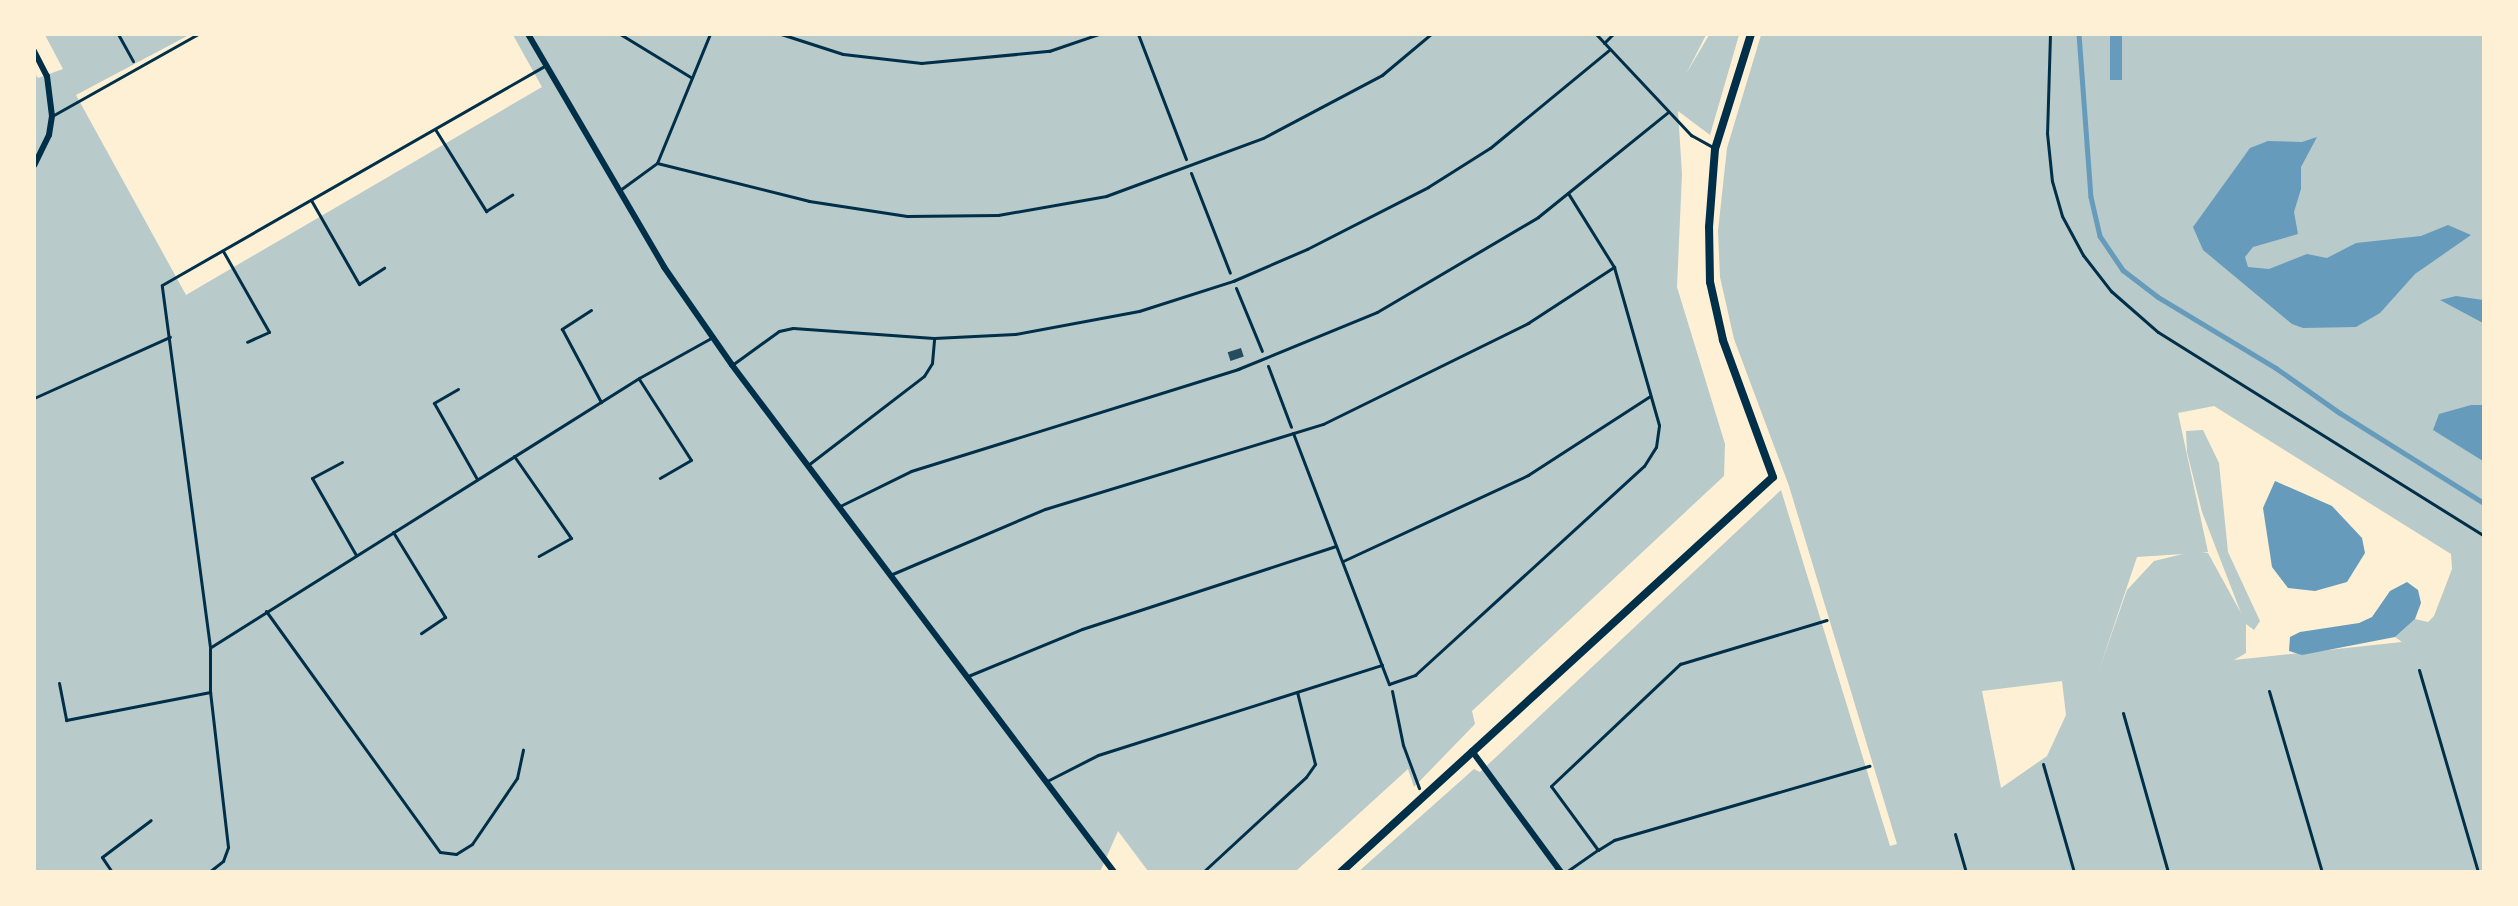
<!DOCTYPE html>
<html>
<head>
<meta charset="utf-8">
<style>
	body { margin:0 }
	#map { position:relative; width:2518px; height:906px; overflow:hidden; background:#fdf0d5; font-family:Cabin,sans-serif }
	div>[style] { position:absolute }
	.green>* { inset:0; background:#b9caca }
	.water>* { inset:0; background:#669bbc; transform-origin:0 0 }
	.stream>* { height:4.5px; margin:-2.25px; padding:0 2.25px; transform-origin:2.25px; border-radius:2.25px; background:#669bbc }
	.building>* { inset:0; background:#264d5e; transform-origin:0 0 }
	.path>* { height:3px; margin:-1.5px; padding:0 1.5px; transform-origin:1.5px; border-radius:1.5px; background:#003049 }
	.service>* { height:3px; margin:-1.5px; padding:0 1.5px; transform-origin:1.5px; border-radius:1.5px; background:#003049 }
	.minor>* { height:6px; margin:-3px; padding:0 3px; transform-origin:3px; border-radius:3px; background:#003049 }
	.tertiary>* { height:8px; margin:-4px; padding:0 4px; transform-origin:4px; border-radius:4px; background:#003049 }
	span { translate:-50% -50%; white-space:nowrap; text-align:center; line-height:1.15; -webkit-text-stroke:4.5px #fdf0d5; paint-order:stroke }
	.frame { position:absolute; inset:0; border:36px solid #fdf0d5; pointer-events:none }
</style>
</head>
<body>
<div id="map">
	<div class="green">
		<div style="clip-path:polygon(45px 35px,189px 35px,76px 95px,186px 295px,542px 87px,513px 35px,1706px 35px,1686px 74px,1709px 35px,1739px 35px,1710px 135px,1678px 111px,1682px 174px,1677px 287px,1725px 444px,1724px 476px,1472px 711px,1475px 724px,1414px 787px,1408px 769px,1296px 871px,1148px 871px,1118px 831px,1100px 872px,35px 871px,34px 72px,38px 78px,63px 69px)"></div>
		<div style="clip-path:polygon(evenodd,1761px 35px,2483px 35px,2483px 871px,1358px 872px,1474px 769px,1480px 772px,1781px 490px,1890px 846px,1897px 844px,1789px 486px,1734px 339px,1720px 277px,1718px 231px,1727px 148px,1761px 35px,2214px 406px,2451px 554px,2452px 569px,2434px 616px,2428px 622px,2415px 619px,2395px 637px,2402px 642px,2234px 660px,2246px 653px,2246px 624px,2254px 630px,2260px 621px,2228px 552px,2219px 463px,2203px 430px,2186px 431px,2187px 452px,2202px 512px,2241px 613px,2208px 553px,2202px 553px,2208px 552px,2178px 413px,2214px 406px,1761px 35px,2183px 554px,2154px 561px,2127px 590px,2098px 673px,2137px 557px,2183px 554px,1761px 35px,2062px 681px,2066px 715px,2047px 756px,2001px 788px,1982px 691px,2062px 681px)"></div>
	</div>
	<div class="water">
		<div style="left:2110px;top:35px;width:12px;height:45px"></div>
		<div style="clip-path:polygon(2317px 137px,2301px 167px,2301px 189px,2294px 212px,2298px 234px,2253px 247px,2245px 257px,2248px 267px,2269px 269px,2307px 254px,2327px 258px,2356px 243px,2421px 236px,2448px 225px,2471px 235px,2415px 274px,2380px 313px,2356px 327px,2303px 328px,2292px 324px,2203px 250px,2193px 227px,2250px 148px,2268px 141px,2302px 142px)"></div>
		<div style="clip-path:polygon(2456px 296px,2483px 300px,2483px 323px,2440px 300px)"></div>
		<div style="clip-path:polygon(2471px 405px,2483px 405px,2483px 461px,2433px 430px,2439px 414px)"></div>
		<div style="clip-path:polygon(2275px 481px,2332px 506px,2362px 538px,2365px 553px,2347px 582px,2315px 591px,2288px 588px,2272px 567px,2263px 508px)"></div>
		<div style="clip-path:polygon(2407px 582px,2418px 590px,2421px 603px,2415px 619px,2395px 637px,2302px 655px,2289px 651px,2290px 637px,2300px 632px,2359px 623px,2372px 617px,2390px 591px)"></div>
	</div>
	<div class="stream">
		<div style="left:2079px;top:34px;width:163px;rotate:85.8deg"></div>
		<div style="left:2091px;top:197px;width:40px;rotate:77deg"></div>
		<div style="left:2100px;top:236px;width:41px;rotate:55.9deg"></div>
		<div style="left:2123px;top:270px;width:44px;rotate:37.6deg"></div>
		<div style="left:2158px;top:297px;width:138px;rotate:31deg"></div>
		<div style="left:2276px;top:368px;width:78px;rotate:35.1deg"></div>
		<div style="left:2340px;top:413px;width:170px;rotate:32deg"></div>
	</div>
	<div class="building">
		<div style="left:1241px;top:348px;width:9px;height:14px;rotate:72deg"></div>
	</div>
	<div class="path">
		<div style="left:118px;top:34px;width:31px;rotate:61deg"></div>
		<div style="left:1138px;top:34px;width:134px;rotate:69deg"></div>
		<div style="left:2050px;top:34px;width:99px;rotate:91.7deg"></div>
		<div style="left:2047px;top:133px;width:48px;rotate:84.1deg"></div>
		<div style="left:2052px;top:181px;width:36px;rotate:74deg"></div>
		<div style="left:2062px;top:216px;width:44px;rotate:61.7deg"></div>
		<div style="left:2083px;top:255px;width:46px;rotate:52.1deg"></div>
		<div style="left:2111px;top:291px;width:62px;rotate:41.1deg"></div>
		<div style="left:2158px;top:332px;width:385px;rotate:32deg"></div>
		<div style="left:1191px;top:173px;width:107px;rotate:68.7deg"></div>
		<div style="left:1236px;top:288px;width:68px;rotate:67.6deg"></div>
		<div style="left:1268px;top:366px;width:65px;rotate:69.3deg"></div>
		<div style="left:1392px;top:691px;width:55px;rotate:78.5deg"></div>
		<div style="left:1403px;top:745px;width:46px;rotate:69.6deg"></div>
	</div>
	<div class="service">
		<div style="left:620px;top:34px;width:84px;rotate:31.4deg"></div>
		<div style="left:781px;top:34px;width:65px;rotate:17.9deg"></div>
		<div style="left:843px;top:54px;width:79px;rotate:6.6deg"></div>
		<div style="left:921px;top:63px;width:129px;rotate:-5.4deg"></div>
		<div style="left:1049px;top:51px;width:53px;rotate:-18.8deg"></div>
		<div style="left:1596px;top:34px;width:139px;rotate:46.8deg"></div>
		<div style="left:1691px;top:135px;width:26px;rotate:29deg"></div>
		<div style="left:1604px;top:43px;width:13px;rotate:-45deg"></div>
		<div style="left:52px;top:116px;width:167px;rotate:-29.3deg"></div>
		<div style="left:435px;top:129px;width:97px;rotate:58.1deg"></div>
		<div style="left:486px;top:211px;width:31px;rotate:-32deg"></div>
		<div style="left:657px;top:163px;width:157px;rotate:14deg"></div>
		<div style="left:809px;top:201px;width:99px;rotate:8.7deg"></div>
		<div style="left:907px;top:216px;width:91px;rotate:-0.6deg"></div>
		<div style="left:998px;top:215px;width:110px;rotate:-10deg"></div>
		<div style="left:1106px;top:196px;width:167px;rotate:-20.3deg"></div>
		<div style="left:1263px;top:138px;width:135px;rotate:-27.9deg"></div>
		<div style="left:1382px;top:75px;width:64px;rotate:-39.9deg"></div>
		<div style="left:620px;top:190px;width:46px;rotate:-36.1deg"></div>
		<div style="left:657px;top:163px;width:139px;rotate:-67.7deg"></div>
		<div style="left:311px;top:200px;width:97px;rotate:60.3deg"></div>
		<div style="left:359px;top:284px;width:30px;rotate:-33deg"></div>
		<div style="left:223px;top:251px;width:93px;rotate:60.4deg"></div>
		<div style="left:269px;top:332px;width:24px;rotate:156deg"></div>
		<div style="left:591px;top:310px;width:35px;rotate:147deg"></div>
		<div style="left:562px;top:329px;width:83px;rotate:61.9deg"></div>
		<div style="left:732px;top:365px;width:58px;rotate:-35.9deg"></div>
		<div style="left:779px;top:331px;width:14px;rotate:-12deg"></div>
		<div style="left:793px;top:328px;width:141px;rotate:4.1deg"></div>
		<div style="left:934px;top:338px;width:81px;rotate:-2.8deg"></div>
		<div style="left:1015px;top:334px;width:126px;rotate:-10.5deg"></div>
		<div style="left:1139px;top:311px;width:99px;rotate:-17.7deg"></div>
		<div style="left:1233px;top:281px;width:81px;rotate:-23.4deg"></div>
		<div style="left:1307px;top:249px;width:136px;rotate:-27.1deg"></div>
		<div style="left:1428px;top:187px;width:73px;rotate:-32.2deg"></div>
		<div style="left:1490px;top:148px;width:154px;rotate:-39.5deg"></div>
		<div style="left:639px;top:379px;width:96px;rotate:57.3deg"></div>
		<div style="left:691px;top:460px;width:36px;rotate:150deg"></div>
		<div style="left:458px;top:389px;width:28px;rotate:150deg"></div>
		<div style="left:434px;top:403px;width:87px;rotate:60.5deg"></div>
		<div style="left:34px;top:398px;width:149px;rotate:-24.2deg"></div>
		<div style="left:1293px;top:433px;width:269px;rotate:69.1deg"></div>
		<div style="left:1389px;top:684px;width:28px;rotate:-19deg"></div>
		<div style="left:1415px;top:675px;width:310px;rotate:-42.4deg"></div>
		<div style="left:1644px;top:466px;width:22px;rotate:-58deg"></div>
		<div style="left:1656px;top:447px;width:22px;rotate:-82deg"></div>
		<div style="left:1659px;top:425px;width:164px;rotate:-105.9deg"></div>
		<div style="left:1614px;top:267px;width:87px;rotate:-121.9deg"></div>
		<div style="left:514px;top:456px;width:100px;rotate:55.2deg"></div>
		<div style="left:571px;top:538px;width:37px;rotate:151deg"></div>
		<div style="left:342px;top:462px;width:34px;rotate:152deg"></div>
		<div style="left:312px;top:478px;width:89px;rotate:60.3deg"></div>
		<div style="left:808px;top:465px;width:146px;rotate:-37.5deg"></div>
		<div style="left:924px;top:376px;width:15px;rotate:-58deg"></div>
		<div style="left:932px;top:363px;width:25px;rotate:-85deg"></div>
		<div style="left:840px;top:506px;width:79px;rotate:-26.2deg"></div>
		<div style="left:911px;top:471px;width:343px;rotate:-17.3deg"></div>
		<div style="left:1238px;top:369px;width:150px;rotate:-22.3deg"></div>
		<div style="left:1377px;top:312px;width:187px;rotate:-30.5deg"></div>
		<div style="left:1538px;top:217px;width:167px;rotate:-38.9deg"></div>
		<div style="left:393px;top:532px;width:100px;rotate:58.5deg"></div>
		<div style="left:445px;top:617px;width:29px;rotate:146deg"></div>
		<div style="left:1343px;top:561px;width:204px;rotate:-24.9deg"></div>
		<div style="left:1528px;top:475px;width:145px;rotate:-32.9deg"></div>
		<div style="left:890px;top:575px;width:168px;rotate:-23.1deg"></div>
		<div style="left:1045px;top:509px;width:291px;rotate:-17deg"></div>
		<div style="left:1323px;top:424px;width:229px;rotate:-26.2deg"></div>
		<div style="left:1528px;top:323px;width:103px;rotate:-33.1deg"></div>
		<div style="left:266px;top:611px;width:297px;rotate:54.2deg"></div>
		<div style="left:440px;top:852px;width:16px;rotate:7deg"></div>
		<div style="left:456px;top:854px;width:19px;rotate:-32deg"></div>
		<div style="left:472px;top:844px;width:80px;rotate:-55.7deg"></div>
		<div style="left:517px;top:778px;width:29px;rotate:-78deg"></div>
		<div style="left:211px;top:647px;width:506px;rotate:-32.15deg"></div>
		<div style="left:639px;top:378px;width:85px;rotate:-29deg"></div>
		<div style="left:2419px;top:670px;width:210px;rotate:73.7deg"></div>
		<div style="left:968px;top:676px;width:123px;rotate:-22.4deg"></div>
		<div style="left:1082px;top:629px;width:267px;rotate:-18.1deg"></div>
		<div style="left:59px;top:683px;width:38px;rotate:79deg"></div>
		<div style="left:66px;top:720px;width:147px;rotate:-11deg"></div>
		<div style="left:2269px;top:691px;width:189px;rotate:73.7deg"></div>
		<div style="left:2123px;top:713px;width:165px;rotate:74.2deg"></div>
		<div style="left:2043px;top:764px;width:112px;rotate:74deg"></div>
		<div style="left:1047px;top:781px;width:57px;rotate:-27deg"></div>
		<div style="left:1098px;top:755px;width:298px;rotate:-17.6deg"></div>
		<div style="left:1955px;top:834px;width:40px;rotate:74deg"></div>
		<div style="left:1598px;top:850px;width:19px;rotate:-32deg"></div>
		<div style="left:1614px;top:840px;width:266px;rotate:-16.2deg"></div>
		<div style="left:112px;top:872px;width:18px;rotate:-124deg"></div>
		<div style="left:102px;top:857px;width:61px;rotate:-37.1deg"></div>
		<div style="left:209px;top:872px;width:18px;rotate:-38deg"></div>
		<div style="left:223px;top:861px;width:15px;rotate:-70deg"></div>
		<div style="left:228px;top:847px;width:156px;rotate:-96.6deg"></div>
		<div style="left:210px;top:692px;width:45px;rotate:-90deg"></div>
		<div style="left:210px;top:647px;width:365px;rotate:-97.6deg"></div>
		<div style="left:162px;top:285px;width:443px;rotate:-29.8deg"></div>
		<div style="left:1203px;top:872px;width:140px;rotate:-42.7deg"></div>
		<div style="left:1306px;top:777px;width:16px;rotate:-55deg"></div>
		<div style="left:1315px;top:764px;width:74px;rotate:-104deg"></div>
		<div style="left:1566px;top:872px;width:39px;rotate:-35deg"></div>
		<div style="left:1598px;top:850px;width:79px;rotate:-126.3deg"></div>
		<div style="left:1551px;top:786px;width:178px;rotate:-43.4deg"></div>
		<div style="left:1680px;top:664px;width:153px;rotate:-16.7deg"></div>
	</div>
	<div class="minor">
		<div style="left:528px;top:34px;width:270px;rotate:59.7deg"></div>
		<div style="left:664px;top:267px;width:119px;rotate:55.2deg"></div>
		<div style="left:732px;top:365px;width:635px;rotate:53deg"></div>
		<div style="left:34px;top:51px;width:28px;rotate:63deg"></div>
		<div style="left:47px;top:76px;width:40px;rotate:82.9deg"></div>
		<div style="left:52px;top:116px;width:19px;rotate:99deg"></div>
		<div style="left:49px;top:135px;width:34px;rotate:116deg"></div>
		<div style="left:1472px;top:751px;width:150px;rotate:53.7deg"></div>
	</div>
	<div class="tertiary">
		<div style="left:1341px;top:872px;width:585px;rotate:-42.44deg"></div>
		<div style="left:1773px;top:477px;width:146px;rotate:-110.1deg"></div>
		<div style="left:1723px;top:340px;width:59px;rotate:-102.6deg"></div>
		<div style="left:1710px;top:282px;width:55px;rotate:-91deg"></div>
		<div style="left:1709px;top:227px;width:78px;rotate:-85.6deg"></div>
		<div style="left:1715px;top:149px;width:121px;rotate:-72.6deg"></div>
	</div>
	<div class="frame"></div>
</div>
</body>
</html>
